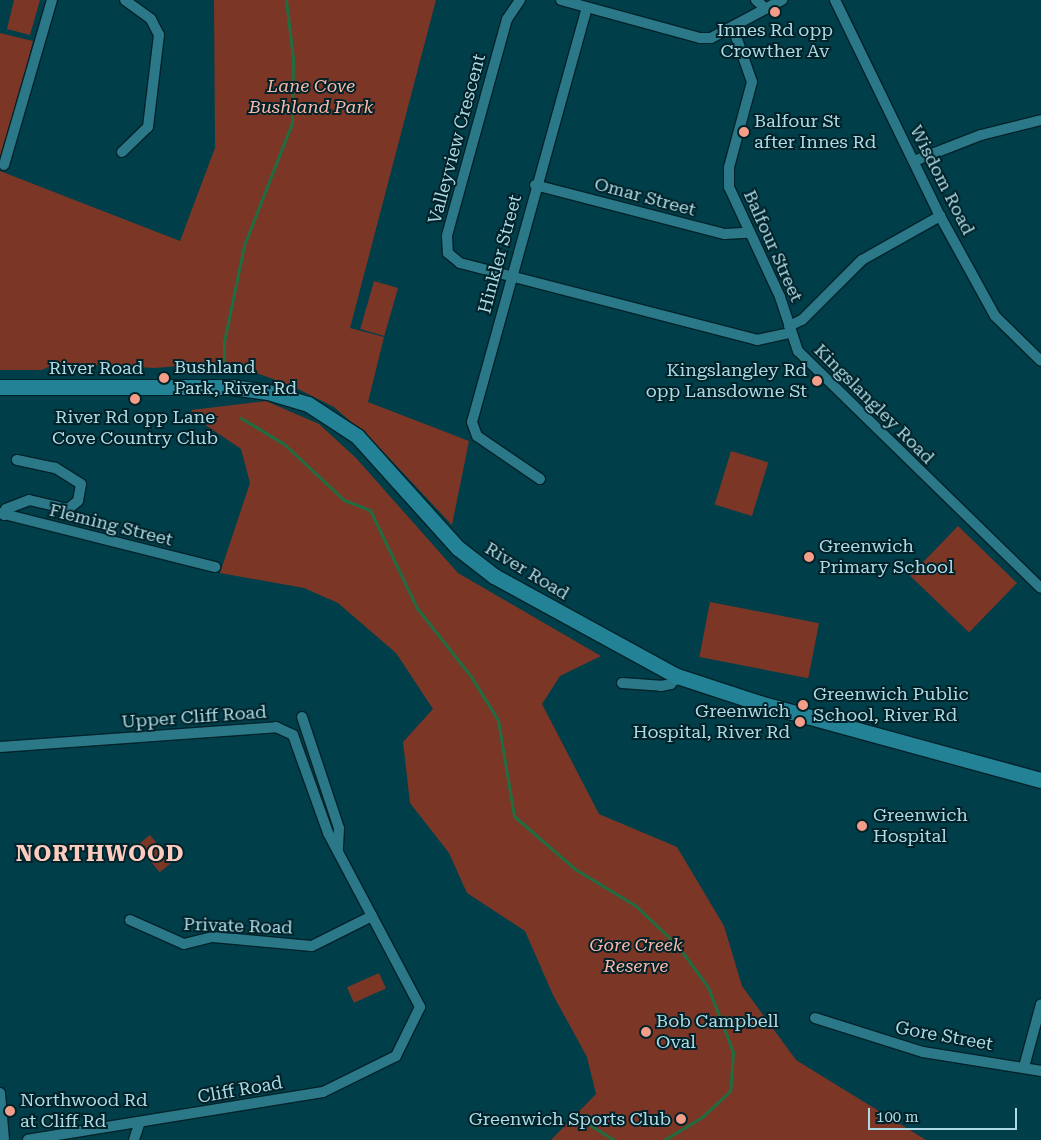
<!DOCTYPE html>
<html>
<head>
<meta charset="utf-8">
<style>
	body { margin:0 }
	#map { position:relative; width:1041px; height:1140px; overflow:hidden; background:#003e49; font-family:"Roboto Serif",serif }
	div>[style] { position:absolute }
	.green>* { inset:0; background:#7c3626; transform-origin:0 0 }
	.stream>* { height:3px; margin:-1.5px; padding:0 1.5px; transform-origin:1.5px; border-radius:1.5px; background:#1f6d41 }
	.roads { filter:drop-shadow(1px 0 #022229) drop-shadow(-1px 0 #022229) drop-shadow(0 1px #022229) drop-shadow(0 -1px #022229) }
	.street>* { height:10px; margin:-5px; padding:0 5px; transform-origin:5px; border-radius:5px; background:#2a7888 }
	.secondary>* { height:15px; margin:-7.5px; padding:0 7.5px; transform-origin:7.5px; border-radius:7.5px; background:#238295 }
	.dots>* { width:14px; height:14px; translate:-50% -50%; box-sizing:border-box; border:2px solid #022229; border-radius:50% }
	span { translate:-50% -50%; white-space:nowrap; text-align:center; line-height:1.15; -webkit-text-stroke:4px #022229; paint-order:stroke }
	.poi-label { font-size:18px; color:#addae5 }
	.left { translate:0 -50%; text-align:left }
	.right { translate:-100% -50%; text-align:right }
	.park-label { font-size:18px; color:#f9b7a7; font-style:italic }
	.street-label { font-size:18px; color:#addae5 }
	.district-label { font-size:22px; color:#feccbf; font-weight:700; letter-spacing:1px }
	.scale { position:absolute; left:868px; top:1108px; width:149px; height:22px; box-sizing:border-box; border:2px solid #addae5; border-top:0; padding-left:6px; font-size:15px; line-height:18px; white-space:nowrap; color:#addae5; -webkit-text-stroke:4px #022229; paint-order:stroke }
</style>
</head>
<body>
<div id="map">
	<div class="green">
		<div style="clip-path:polygon(14px 0,40px 0,30px 35px,7px 29px)"></div>
		<div style="clip-path:polygon(214px 0,436px 0,350px 328px,384px 337px,368px 402px,469px 441px,452px 525px,375px 443px,334px 407px,290px 385px,225px 362px,155px 368px,56px 363px,42px 370px,0 370px,0 33px,33px 41px,0 171px,180px 241px,215px 148px)"></div>
		<div style="left:374px;top:281px;width:25px;height:50px;rotate:16deg"></div>
		<div style="clip-path:polygon(266px 401px,319px 424px,356px 458px,458px 573px,601px 656px,560px 676px,542px 704px,599px 814px,677px 847px,724px 926px,742px 986px,796px 1060px,926px 1140px,551px 1140px,596px 1094px,587px 1057px,553px 995px,525px 931px,467px 893px,449px 853px,410px 803px,403px 742px,433px 709px,396px 653px,338px 603px,304px 588px,220px 573px,250px 483px,241px 449px,198px 420px,191px 410px)"></div>
		<div style="left:731px;top:451px;width:39px;height:56px;rotate:17deg"></div>
		<div style="left:958px;top:526px;width:82px;height:69px;rotate:44deg"></div>
		<div style="left:710px;top:602px;width:111px;height:56px;rotate:11deg"></div>
		<div style="left:150px;top:835px;width:35px;height:16px;rotate:51deg"></div>
		<div style="left:379px;top:973px;width:17px;height:35px;rotate:66deg"></div>
	</div>
	<div class="stream">
		<div style="left:224px;top:367px;width:25px;rotate:-90deg"></div>
		<div style="left:224px;top:342px;width:99px;rotate:-78.3deg"></div>
		<div style="left:244px;top:245px;width:131px;rotate:-68.5deg"></div>
		<div style="left:292px;top:123px;width:65px;rotate:-89.1deg"></div>
		<div style="left:293px;top:58px;width:58px;rotate:-96.9deg"></div>
		<div style="left:241px;top:418px;width:50px;rotate:31.2deg"></div>
		<div style="left:284px;top:444px;width:82px;rotate:43deg"></div>
		<div style="left:344px;top:500px;width:28px;rotate:21deg"></div>
		<div style="left:370px;top:510px;width:109px;rotate:64.4deg"></div>
		<div style="left:417px;top:608px;width:89px;rotate:51.8deg"></div>
		<div style="left:472px;top:678px;width:49px;rotate:58.2deg"></div>
		<div style="left:498px;top:720px;width:97px;rotate:80.5deg"></div>
		<div style="left:514px;top:816px;width:81px;rotate:41deg"></div>
		<div style="left:575px;top:869px;width:71px;rotate:31.2deg"></div>
		<div style="left:636px;top:906px;width:57px;rotate:43.6deg"></div>
		<div style="left:677px;top:945px;width:52px;rotate:53.6deg"></div>
		<div style="left:708px;top:987px;width:70px;rotate:69deg"></div>
		<div style="left:733px;top:1052px;width:39px;rotate:94deg"></div>
		<div style="left:730px;top:1091px;width:38px;rotate:137deg"></div>
		<div style="left:702px;top:1117px;width:44px;rotate:148.8deg"></div>
		<div style="left:574px;top:1115px;width:47px;rotate:32deg"></div>
	</div>
	<div class="roads">
		<div class="street">
			<div style="left:520px;top:0;width:23px;rotate:124deg"></div>
			<div style="left:507px;top:19px;width:225px;rotate:105.5deg"></div>
			<div style="left:447px;top:236px;width:17px;rotate:87deg"></div>
			<div style="left:448px;top:253px;width:16px;rotate:40deg"></div>
			<div style="left:460px;top:263px;width:307px;rotate:14.5deg"></div>
			<div style="left:757px;top:340px;width:35px;rotate:-12deg"></div>
			<div style="left:561px;top:0;width:144px;rotate:15.3deg"></div>
			<div style="left:700px;top:38px;width:11px"></div>
			<div style="left:711px;top:38px;width:81px;rotate:-28.2deg"></div>
			<div style="left:756px;top:0;width:13px;rotate:42deg"></div>
			<div style="left:835px;top:0;width:240px;rotate:64.1deg"></div>
			<div style="left:940px;top:216px;width:114px;rotate:61.2deg"></div>
			<div style="left:995px;top:316px;width:64px;rotate:44.4deg"></div>
			<div style="left:733px;top:28px;width:57px;rotate:70.6deg"></div>
			<div style="left:752px;top:82px;width:88px;rotate:105.1deg"></div>
			<div style="left:729px;top:167px;width:20px;rotate:90deg"></div>
			<div style="left:729px;top:187px;width:121px;rotate:65.1deg"></div>
			<div style="left:780px;top:297px;width:57px;rotate:71.6deg"></div>
			<div style="left:798px;top:351px;width:339px;rotate:44.3deg"></div>
			<div style="left:122px;top:152px;width:36px;rotate:-44deg"></div>
			<div style="left:148px;top:127px;width:93px;rotate:-83.2deg"></div>
			<div style="left:159px;top:35px;width:18px;rotate:-117deg"></div>
			<div style="left:151px;top:19px;width:32px;rotate:-144deg"></div>
			<div style="left:914px;top:161px;width:72px;rotate:-21.2deg"></div>
			<div style="left:981px;top:135px;width:62px;rotate:-14deg"></div>
			<div style="left:4px;top:165px;width:172px;rotate:-73.8deg"></div>
			<div style="left:535px;top:185px;width:196px;rotate:14.5deg"></div>
			<div style="left:725px;top:234px;width:22px;rotate:-3deg"></div>
			<div style="left:789px;top:326px;width:14px;rotate:-25deg"></div>
			<div style="left:802px;top:320px;width:85px;rotate:-45deg"></div>
			<div style="left:862px;top:260px;width:90px;rotate:-29.4deg"></div>
			<div style="left:540px;top:479px;width:76px;rotate:-145.7deg"></div>
			<div style="left:477px;top:436px;width:15px;rotate:-110deg"></div>
			<div style="left:472px;top:422px;width:430px;rotate:-74.5deg"></div>
			<div style="left:0;top:513px;width:222px;rotate:14.1deg"></div>
			<div style="left:4px;top:515px;width:6px;rotate:-72deg"></div>
			<div style="left:6px;top:509px;width:25px;rotate:-21deg"></div>
			<div style="left:29px;top:500px;width:40px;rotate:13deg"></div>
			<div style="left:68px;top:509px;width:13px;rotate:-39deg"></div>
			<div style="left:78px;top:501px;width:17px;rotate:-80deg"></div>
			<div style="left:81px;top:484px;width:31px;rotate:-148deg"></div>
			<div style="left:55px;top:468px;width:39px;rotate:-168deg"></div>
			<div style="left:622px;top:683px;width:39px;rotate:4deg"></div>
			<div style="left:661px;top:686px;width:10px;rotate:-11deg"></div>
			<div style="left:671px;top:684px;width:10px;rotate:-53deg"></div>
			<div style="left:302px;top:717px;width:117px;rotate:71.6deg"></div>
			<div style="left:339px;top:828px;width:22px;rotate:93deg"></div>
			<div style="left:0;top:747px;width:277px;rotate:-4.1deg"></div>
			<div style="left:276px;top:727px;width:19px;rotate:25deg"></div>
			<div style="left:293px;top:735px;width:104px;rotate:70.3deg"></div>
			<div style="left:328px;top:833px;width:197px;rotate:62.1deg"></div>
			<div style="left:420px;top:1007px;width:55px;rotate:116.1deg"></div>
			<div style="left:396px;top:1056px;width:81px;rotate:153.7deg"></div>
			<div style="left:323px;top:1092px;width:299px;rotate:170.8deg"></div>
			<div style="left:130px;top:920px;width:59px;rotate:24deg"></div>
			<div style="left:184px;top:944px;width:30px;rotate:-14deg"></div>
			<div style="left:213px;top:937px;width:99px;rotate:5.2deg"></div>
			<div style="left:312px;top:946px;width:67px;rotate:-26.6deg"></div>
			<div style="left:815px;top:1018px;width:113px;rotate:17.5deg"></div>
			<div style="left:923px;top:1052px;width:120px;rotate:9.1deg"></div>
			<div style="left:1024px;top:1067px;width:65px;rotate:-74.9deg"></div>
			<div style="left:0;top:1093px;width:47px;rotate:85.1deg"></div>
			<div style="left:134px;top:1140px;width:16px;rotate:-72deg"></div>
		</div>
		<div class="secondary">
			<div style="left:0;top:387px;width:232px"></div>
			<div style="left:232px;top:387px;width:36px;rotate:8deg"></div>
			<div style="left:268px;top:392px;width:42px;rotate:16.7deg"></div>
			<div style="left:308px;top:404px;width:59px;rotate:33.1deg"></div>
			<div style="left:357px;top:436px;width:151px;rotate:48deg"></div>
			<div style="left:458px;top:548px;width:46px;rotate:37.9deg"></div>
			<div style="left:494px;top:576px;width:209px;rotate:28.7deg"></div>
			<div style="left:677px;top:676px;width:86px;rotate:18.2deg"></div>
			<div style="left:759px;top:703px;width:292px;rotate:15.3deg"></div>
		</div>
	</div>
	<div class="dots">
		<div style="left:775px;top:12px;background:#f49e89"></div>
		<div style="left:744px;top:132px;background:#f49e89"></div>
		<div style="left:164px;top:378px;background:#f49e89"></div>
		<div style="left:817px;top:381px;background:#f49e89"></div>
		<div style="left:135px;top:399px;background:#f49e89"></div>
		<div style="left:809px;top:557px;background:#f49e89"></div>
		<div style="left:803px;top:705px;background:#f49e89"></div>
		<div style="left:800px;top:722px;background:#f49e89"></div>
		<div style="left:862px;top:826px;background:#f49e89"></div>
		<div style="left:646px;top:1032px;background:#f49e89"></div>
		<div style="left:10px;top:1111px;background:#f49e89"></div>
		<div style="left:681px;top:1119px;background:#f49e89"></div>
	</div>
	<div class="poi-label">
		<span style="left:775px;top:41px">Innes Rd opp<br>Crowther Av</span>
		<span class="left" style="left:754px;top:132px">Balfour St<br>after Innes Rd</span>
		<span class="left" style="left:174px;top:378px">Bushland<br>Park, River Rd</span>
		<span class="right" style="left:807px;top:381px">Kingslangley Rd<br>opp Lansdowne St</span>
		<span style="left:135px;top:428px">River Rd opp Lane<br>Cove Country Club</span>
		<span class="left" style="left:819px;top:557px">Greenwich<br>Primary School</span>
		<span class="left" style="left:813px;top:705px">Greenwich Public<br>School, River Rd</span>
		<span class="right" style="left:790px;top:722px">Greenwich<br>Hospital, River Rd</span>
		<span class="left" style="left:873px;top:826px">Greenwich<br>Hospital</span>
		<span class="left" style="left:656px;top:1032px">Bob Campbell<br>Oval</span>
		<span class="left" style="left:20px;top:1111px">Northwood Rd<br>at Cliff Rd</span>
		<span class="right" style="left:671px;top:1119px">Greenwich Sports Club</span>
	</div>
	<div class="park-label">
		<span style="left:311px;top:97px">Lane Cove<br>Bushland Park</span>
		<span style="left:636px;top:956px">Gore Creek<br>Reserve</span>
	</div>
	<div class="street-label">
		<span style="left:457px;top:139px;rotate:-75deg">Valleyview Crescent</span>
		<span style="left:942px;top:180px;rotate:63deg">Wisdom Road</span>
		<span style="left:645px;top:197px;rotate:15deg">Omar Street</span>
		<span style="left:773px;top:246px;rotate:66deg">Balfour Street</span>
		<span style="left:500px;top:254px;rotate:-75deg">Hinkler Street</span>
		<span style="left:96px;top:368px">River Road</span>
		<span style="left:874px;top:404px;rotate:45deg">Kingslangley Road</span>
		<span style="left:111px;top:525px;rotate:14deg">Fleming Street</span>
		<span style="left:527px;top:571px;rotate:31deg">River Road</span>
		<span style="left:194px;top:717px;rotate:-4deg">Upper Cliff Road</span>
		<span style="left:238px;top:926px;rotate:2deg">Private Road</span>
		<span style="left:944px;top:1036px;rotate:10deg">Gore Street</span>
		<span style="left:240px;top:1090px;rotate:-10deg">Cliff Road</span>
	</div>
	<div class="district-label">
		<span style="left:100px;top:854px">NORTHWOOD</span>
	</div>
	<div class="scale">100 m</div>
</div>
</body>
</html>
